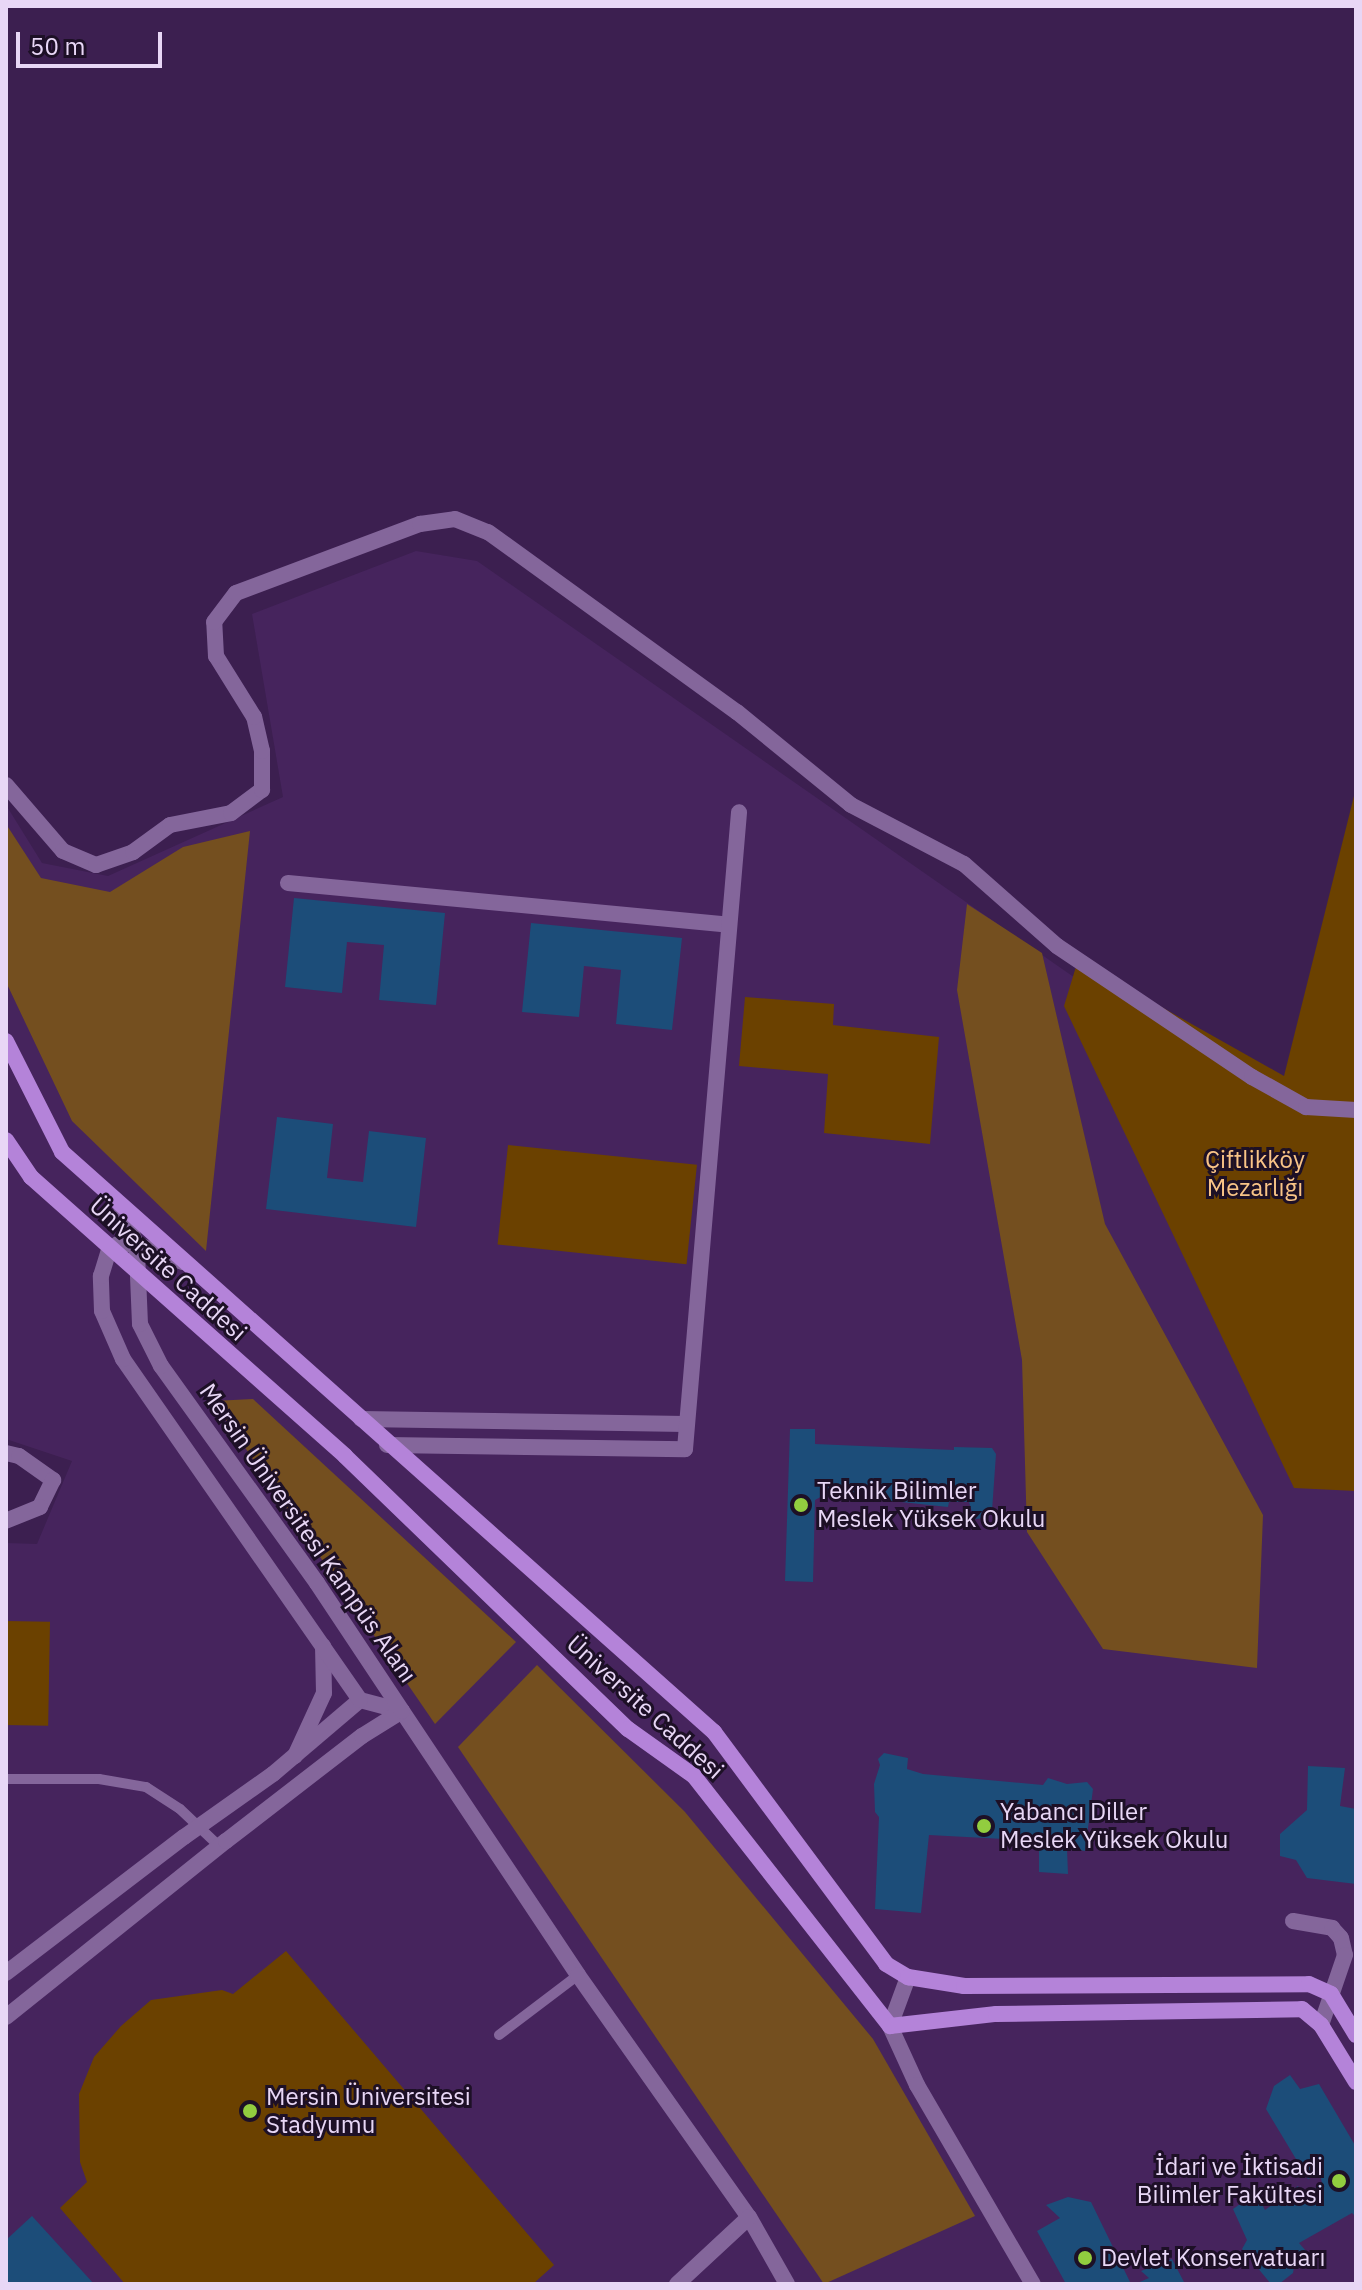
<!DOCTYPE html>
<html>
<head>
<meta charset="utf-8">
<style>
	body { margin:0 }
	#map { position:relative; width:1362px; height:2290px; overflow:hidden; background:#3c1f50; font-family:"IBM Plex Sans",sans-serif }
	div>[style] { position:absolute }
	.built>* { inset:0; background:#46245d }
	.green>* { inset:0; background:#6b4100; transform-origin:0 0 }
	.forest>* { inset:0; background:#744f1f }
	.building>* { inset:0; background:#1c4d79 }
	.service>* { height:10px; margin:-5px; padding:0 5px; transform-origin:5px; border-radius:5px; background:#84669b }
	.minor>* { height:16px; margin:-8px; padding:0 8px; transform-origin:8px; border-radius:8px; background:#84669b }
	.tertiary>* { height:16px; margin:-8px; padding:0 8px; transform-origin:8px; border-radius:8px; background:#84669b }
	.secondary>* { height:16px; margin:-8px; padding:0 8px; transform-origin:8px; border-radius:8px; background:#b483d9 }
	.dots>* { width:22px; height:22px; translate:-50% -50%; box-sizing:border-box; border:4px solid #1d1026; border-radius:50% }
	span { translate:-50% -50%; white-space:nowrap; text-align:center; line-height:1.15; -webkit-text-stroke:6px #1d1026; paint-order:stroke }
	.park-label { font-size:24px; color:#f9c487 }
	.street-label { font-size:24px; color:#e8d7f6 }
	.poi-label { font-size:24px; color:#e8d7f6 }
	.left { translate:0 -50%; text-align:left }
	.right { translate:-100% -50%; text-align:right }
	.frame { position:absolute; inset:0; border:8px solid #e8d7f6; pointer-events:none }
	.scale { position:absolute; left:16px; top:32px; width:146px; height:36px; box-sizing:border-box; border:4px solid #e8d7f6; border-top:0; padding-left:10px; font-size:24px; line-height:28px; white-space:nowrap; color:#e8d7f6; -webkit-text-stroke:6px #1d1026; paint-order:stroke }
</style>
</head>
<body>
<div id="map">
	<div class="built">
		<div style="clip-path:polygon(416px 551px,477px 561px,1286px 1125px,1356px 1135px,1356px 2284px,6px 2284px,6px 1543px,37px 1544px,72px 1461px,6px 1439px,6px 805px,42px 863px,108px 876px,283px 797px,252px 614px)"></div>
	</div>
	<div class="green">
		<div style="clip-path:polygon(1356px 788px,1356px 1491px,1294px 1488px,1064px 1006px,1078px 960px,1284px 1076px)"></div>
		<div style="clip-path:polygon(745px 997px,834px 1004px,833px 1025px,939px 1037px,930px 1144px,824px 1133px,828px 1074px,739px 1066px)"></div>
		<div style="left:508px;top:1145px;width:190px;height:100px;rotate:6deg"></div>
		<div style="left:6px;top:1621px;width:44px;height:104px;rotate:1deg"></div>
		<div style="clip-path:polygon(286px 1951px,554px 2265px,533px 2284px,125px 2284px,60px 2208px,87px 2182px,80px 2162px,79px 2094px,94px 2057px,121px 2026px,151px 2000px,222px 1990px,233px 1994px)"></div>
	</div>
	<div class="forest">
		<div style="clip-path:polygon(6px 824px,41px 878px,110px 892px,183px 847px,250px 831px,206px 1251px,72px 1121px,6px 982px)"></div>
		<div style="clip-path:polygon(967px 904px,1042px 953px,1105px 1224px,1263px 1515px,1257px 1668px,1103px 1649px,1027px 1532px,1022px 1360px,957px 990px)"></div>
		<div style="clip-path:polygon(253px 1399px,516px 1642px,435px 1724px,213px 1401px)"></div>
		<div style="clip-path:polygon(537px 1665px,685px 1812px,873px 2039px,975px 2216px,824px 2284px,458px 1747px)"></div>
	</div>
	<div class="building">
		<div style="clip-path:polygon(294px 898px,445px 913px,436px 1005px,379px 1000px,384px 945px,347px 942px,342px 993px,285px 987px)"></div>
		<div style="clip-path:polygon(531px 923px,682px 938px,672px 1030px,616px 1024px,621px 970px,584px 966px,579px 1017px,522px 1012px)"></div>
		<div style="clip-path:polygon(277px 1117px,333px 1124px,327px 1178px,363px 1182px,369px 1131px,426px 1138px,416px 1227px,266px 1209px)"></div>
		<div style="clip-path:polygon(790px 1429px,815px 1429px,815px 1444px,954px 1450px,954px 1447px,992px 1448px,996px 1454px,992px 1511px,989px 1511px,988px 1518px,974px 1519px,969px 1502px,949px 1502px,948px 1507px,826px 1494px,815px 1500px,813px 1582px,785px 1581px)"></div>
		<div style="clip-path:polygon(884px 1753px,908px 1758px,907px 1769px,923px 1774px,1043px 1785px,1048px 1778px,1067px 1784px,1087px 1782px,1093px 1789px,1085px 1851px,1067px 1848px,1068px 1874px,1039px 1872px,1039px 1841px,929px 1835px,921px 1913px,875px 1909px,879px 1817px,875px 1812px,874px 1784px,880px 1765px,878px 1759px)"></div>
		<div style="clip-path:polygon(1308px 1766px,1345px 1768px,1340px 1806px,1356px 1809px,1356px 1884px,1307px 1878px,1296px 1860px,1280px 1856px,1280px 1834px,1307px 1810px)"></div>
		<div style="clip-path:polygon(1290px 2075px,1300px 2089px,1319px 2084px,1356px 2147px,1356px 2217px,1352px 2213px,1299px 2243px,1306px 2251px,1295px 2261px,1293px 2273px,1279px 2284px,1271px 2284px,1242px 2249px,1247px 2240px,1233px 2209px,1256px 2193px,1265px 2210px,1298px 2186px,1303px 2198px,1322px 2183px,1320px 2174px,1308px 2179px,1266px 2109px,1274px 2086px)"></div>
		<div style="clip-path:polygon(1068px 2197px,1091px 2202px,1131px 2284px,1066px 2284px,1037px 2231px,1060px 2218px,1046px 2205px)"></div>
		<div style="clip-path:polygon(32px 2216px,94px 2284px,9px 2284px,6px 2280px,6px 2240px)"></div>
		<div style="clip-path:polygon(1172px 2259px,1185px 2284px,1135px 2284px,1149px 2278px,1141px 2271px)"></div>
	</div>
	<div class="service">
		<div style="left:6px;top:1779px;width:93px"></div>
		<div style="left:99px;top:1779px;width:48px;rotate:9.7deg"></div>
		<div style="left:146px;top:1787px;width:40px;rotate:32.9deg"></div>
		<div style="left:180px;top:1809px;width:54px;rotate:43.5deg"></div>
		<div style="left:499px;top:2035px;width:99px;rotate:-37.2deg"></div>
	</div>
	<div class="minor">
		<div style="left:6px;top:785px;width:87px;rotate:49.2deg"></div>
		<div style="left:63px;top:851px;width:36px;rotate:23deg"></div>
		<div style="left:96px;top:865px;width:39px;rotate:-19deg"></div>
		<div style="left:133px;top:852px;width:46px;rotate:-36.1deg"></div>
		<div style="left:170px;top:825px;width:62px;rotate:-11.1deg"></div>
		<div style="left:231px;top:813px;width:39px;rotate:-37deg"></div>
		<div style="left:262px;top:790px;width:39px;rotate:-90deg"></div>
		<div style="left:262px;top:751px;width:35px;rotate:-103deg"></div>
		<div style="left:254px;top:717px;width:72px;rotate:-121.9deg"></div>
		<div style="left:216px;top:656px;width:34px;rotate:-93deg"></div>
		<div style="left:214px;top:622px;width:36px;rotate:-53deg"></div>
		<div style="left:236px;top:593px;width:197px;rotate:-20.6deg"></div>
		<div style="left:420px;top:524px;width:35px;rotate:-8deg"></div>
		<div style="left:455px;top:519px;width:35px;rotate:22deg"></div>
		<div style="left:488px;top:532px;width:307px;rotate:35.9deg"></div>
		<div style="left:737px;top:712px;width:147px;rotate:39.2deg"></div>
		<div style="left:851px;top:805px;width:127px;rotate:27.6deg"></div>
		<div style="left:964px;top:864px;width:124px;rotate:41.4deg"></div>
		<div style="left:1057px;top:946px;width:235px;rotate:33.9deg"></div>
		<div style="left:1252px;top:1077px;width:62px;rotate:29.1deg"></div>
		<div style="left:1306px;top:1107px;width:50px;rotate:3.4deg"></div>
		<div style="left:288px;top:883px;width:443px;rotate:5.4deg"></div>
		<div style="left:121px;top:1206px;width:41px;rotate:68.5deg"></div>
		<div style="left:136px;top:1244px;width:32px;rotate:86deg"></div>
		<div style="left:109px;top:1249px;width:10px;rotate:-29deg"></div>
		<div style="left:118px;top:1244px;width:18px"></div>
		<div style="left:136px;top:1244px;width:50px;rotate:21deg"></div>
		<div style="left:361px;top:1419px;width:325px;rotate:0.9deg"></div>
		<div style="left:387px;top:1445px;width:298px;rotate:0.8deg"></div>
		<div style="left:685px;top:1449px;width:639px;rotate:-85.15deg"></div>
		<div style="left:6px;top:1453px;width:13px;rotate:13deg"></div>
		<div style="left:19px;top:1456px;width:42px;rotate:35.2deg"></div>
		<div style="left:53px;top:1480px;width:30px;rotate:116deg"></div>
		<div style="left:40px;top:1507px;width:37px;rotate:158deg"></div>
		<div style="left:360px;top:1700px;width:43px;rotate:14.7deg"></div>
		<div style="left:402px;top:1711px;width:317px;rotate:56.3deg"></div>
		<div style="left:578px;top:1975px;width:296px;rotate:54.8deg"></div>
		<div style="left:749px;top:2217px;width:77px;rotate:60.4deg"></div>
		<div style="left:295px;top:1756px;width:69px;rotate:-65.3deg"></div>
		<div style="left:324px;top:1693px;width:47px;rotate:-91.2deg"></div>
		<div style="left:1293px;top:1921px;width:40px;rotate:10deg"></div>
		<div style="left:1332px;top:1928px;width:13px;rotate:48deg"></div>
		<div style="left:1341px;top:1938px;width:17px;rotate:77deg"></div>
		<div style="left:1345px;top:1955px;width:74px;rotate:108.9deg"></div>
		<div style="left:908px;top:1977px;width:52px;rotate:110.2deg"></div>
		<div style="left:890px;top:2026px;width:65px;rotate:65.4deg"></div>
		<div style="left:917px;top:2085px;width:230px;rotate:59.8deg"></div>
		<div style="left:677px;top:2284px;width:98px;rotate:-42.9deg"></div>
	</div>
	<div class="tertiary">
		<div style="left:6px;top:1973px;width:224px;rotate:-37.4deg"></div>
		<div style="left:184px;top:1837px;width:109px;rotate:-35.3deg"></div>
		<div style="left:273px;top:1774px;width:114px;rotate:-40.4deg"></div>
		<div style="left:360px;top:1700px;width:415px;rotate:-124.8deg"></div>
		<div style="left:123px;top:1359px;width:52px;rotate:-113.6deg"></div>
		<div style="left:102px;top:1311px;width:35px;rotate:-92deg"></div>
		<div style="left:101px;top:1276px;width:28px;rotate:-73deg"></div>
		<div style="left:6px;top:2017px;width:282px;rotate:-38.7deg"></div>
		<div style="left:226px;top:1841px;width:172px;rotate:-37.7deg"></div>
		<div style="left:362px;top:1736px;width:47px;rotate:-32deg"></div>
		<div style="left:402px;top:1711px;width:154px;rotate:-123.6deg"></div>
		<div style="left:317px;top:1583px;width:267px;rotate:-125.7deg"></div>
		<div style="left:161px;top:1366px;width:47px;rotate:-116.6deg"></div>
		<div style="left:140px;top:1324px;width:48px;rotate:-92.4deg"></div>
	</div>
	<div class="secondary">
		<div style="left:6px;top:1041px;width:124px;rotate:63.2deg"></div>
		<div style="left:62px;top:1152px;width:873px;rotate:41.66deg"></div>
		<div style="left:714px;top:1732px;width:289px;rotate:53.4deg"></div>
		<div style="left:886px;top:1964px;width:26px;rotate:31deg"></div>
		<div style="left:908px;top:1977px;width:57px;rotate:9.1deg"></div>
		<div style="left:964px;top:1986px;width:345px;rotate:-0.3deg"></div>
		<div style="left:1309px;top:1984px;width:24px;rotate:24deg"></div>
		<div style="left:1331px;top:1994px;width:48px;rotate:58.6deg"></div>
		<div style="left:6px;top:1140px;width:45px;rotate:56deg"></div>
		<div style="left:31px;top:1177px;width:420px;rotate:41.6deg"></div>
		<div style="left:345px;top:1456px;width:393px;rotate:44deg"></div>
		<div style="left:628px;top:1729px;width:81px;rotate:35.5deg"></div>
		<div style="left:694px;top:1776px;width:318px;rotate:51.9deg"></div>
		<div style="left:890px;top:2026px;width:107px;rotate:-6.5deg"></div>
		<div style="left:996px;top:2014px;width:306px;rotate:-0.9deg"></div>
		<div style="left:1302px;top:2009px;width:25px;rotate:40deg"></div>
		<div style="left:1321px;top:2025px;width:67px;rotate:58.4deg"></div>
	</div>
	<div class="dots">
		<div style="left:801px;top:1505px;background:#92cd3f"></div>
		<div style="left:984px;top:1826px;background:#92cd3f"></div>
		<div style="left:250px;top:2111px;background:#92cd3f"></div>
		<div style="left:1339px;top:2181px;background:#92cd3f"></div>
		<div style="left:1085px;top:2258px;background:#92cd3f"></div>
	</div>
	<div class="park-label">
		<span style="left:1255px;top:1174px">Çiftlikköy<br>Mezarlığı</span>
	</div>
	<div class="street-label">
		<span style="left:168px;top:1269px;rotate:42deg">Üniversite Caddesi</span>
		<span style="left:308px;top:1533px;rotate:55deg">Mersin Üniversitesi Kampüs Alanı</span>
		<span style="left:645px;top:1707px;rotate:42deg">Üniversite Caddesi</span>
	</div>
	<div class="poi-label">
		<span class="left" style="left:817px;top:1505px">Teknik Bilimler<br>Meslek Yüksek Okulu</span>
		<span class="left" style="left:1000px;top:1826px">Yabancı Diller<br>Meslek Yüksek Okulu</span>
		<span class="left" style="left:266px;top:2111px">Mersin Üniversitesi<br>Stadyumu</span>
		<span class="right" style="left:1323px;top:2181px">İdari ve İktisadi<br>Bilimler Fakültesi</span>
		<span class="left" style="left:1101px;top:2258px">Devlet Konservatuarı</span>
	</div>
	<div class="frame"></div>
	<div class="scale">50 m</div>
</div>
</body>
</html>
